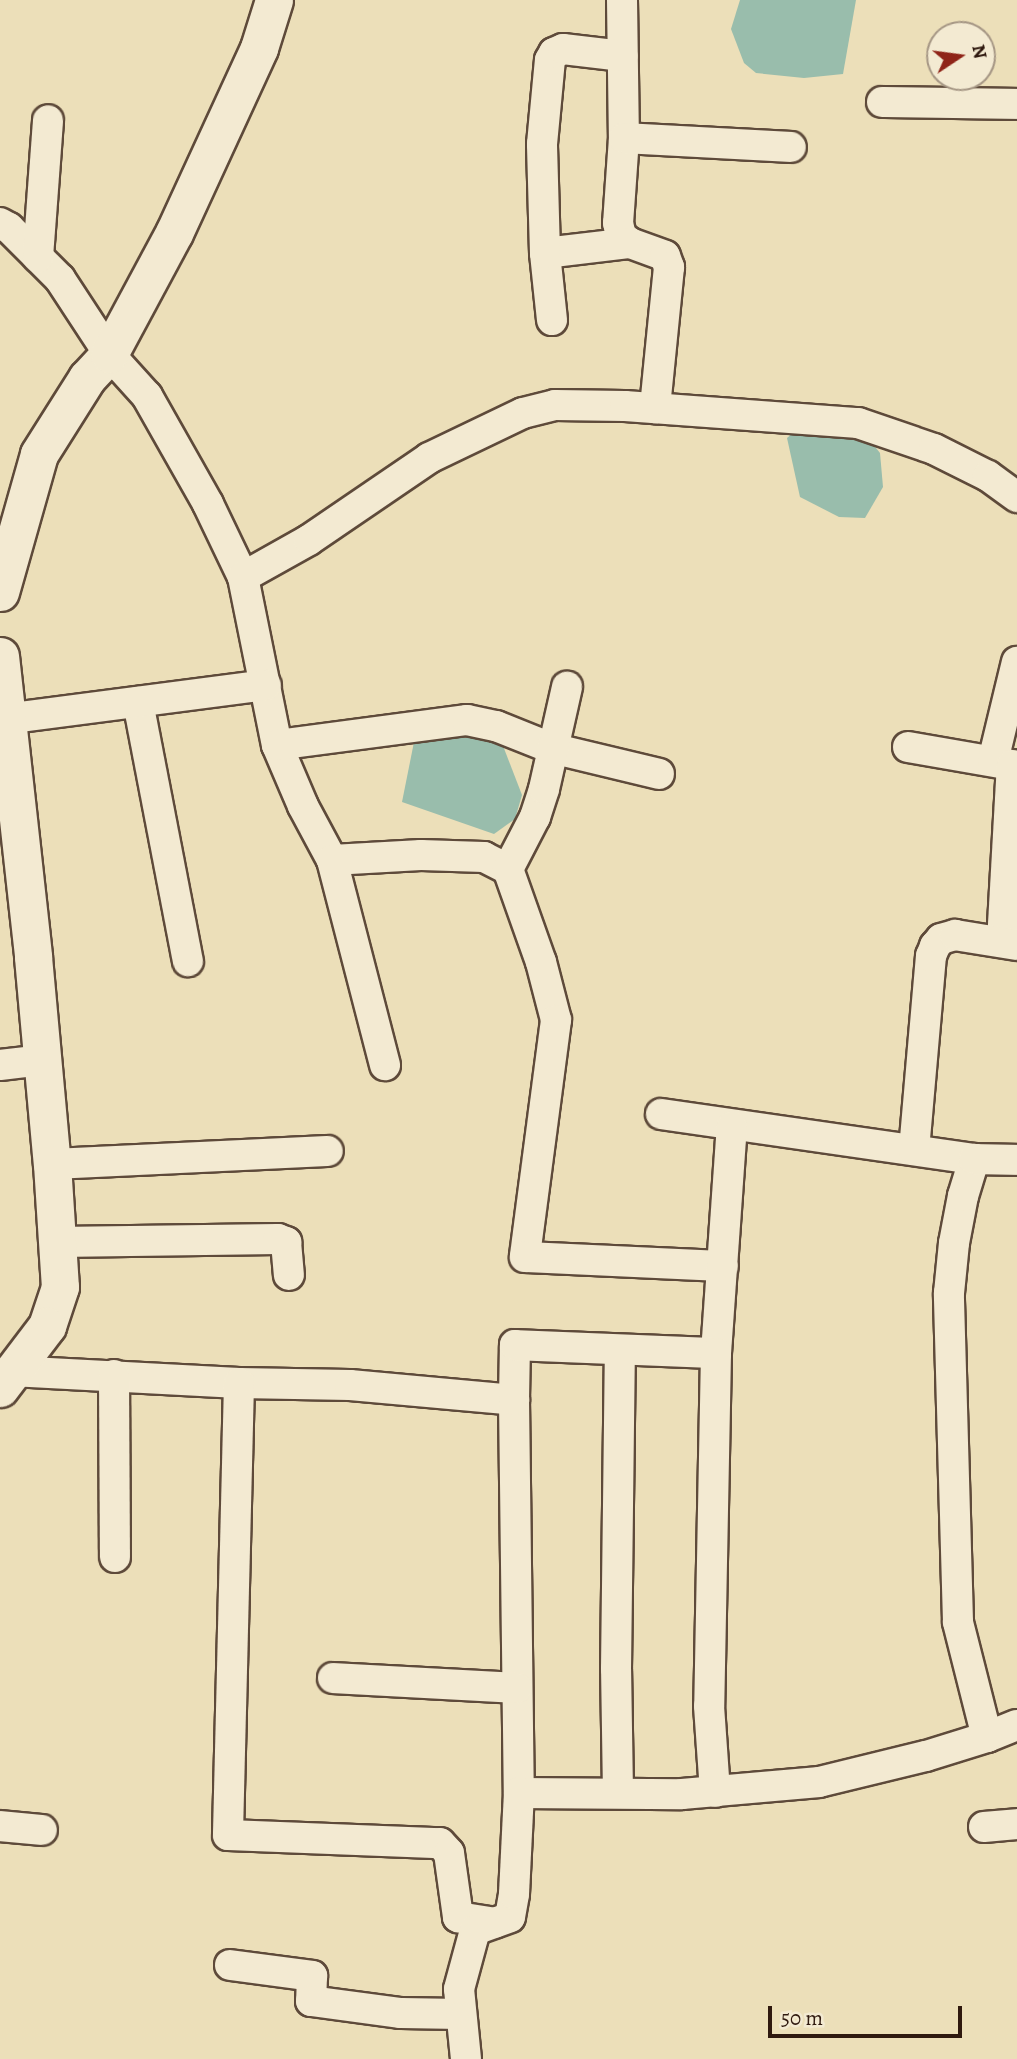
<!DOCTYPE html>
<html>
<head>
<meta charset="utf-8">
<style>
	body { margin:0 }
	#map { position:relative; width:1017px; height:2059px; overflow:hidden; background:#ecdfb9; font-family:Alegreya,serif }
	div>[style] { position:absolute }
	.water>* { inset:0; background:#99bdac }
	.roads { filter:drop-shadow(2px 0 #5e4a3a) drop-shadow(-2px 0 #5e4a3a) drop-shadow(0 2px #5e4a3a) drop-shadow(0 -2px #5e4a3a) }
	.minor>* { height:30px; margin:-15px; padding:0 15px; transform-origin:15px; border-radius:15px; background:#f3ead2 }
	.tertiary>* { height:37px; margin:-18.5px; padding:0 18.5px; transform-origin:18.5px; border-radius:18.5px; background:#f3ead2 }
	span { translate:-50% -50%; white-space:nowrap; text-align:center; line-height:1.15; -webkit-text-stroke:6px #f3ead2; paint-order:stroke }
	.north { position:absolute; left:926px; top:21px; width:70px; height:70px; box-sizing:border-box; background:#f3ead2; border:2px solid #a59684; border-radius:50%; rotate:77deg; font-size:19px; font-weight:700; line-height:28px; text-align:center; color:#2f190f }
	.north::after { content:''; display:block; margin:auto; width:24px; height:32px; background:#8f2418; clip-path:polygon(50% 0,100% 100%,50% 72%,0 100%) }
	.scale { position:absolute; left:768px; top:2006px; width:194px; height:32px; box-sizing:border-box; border:4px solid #2f190f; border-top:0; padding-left:9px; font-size:21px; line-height:24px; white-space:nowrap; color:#2f190f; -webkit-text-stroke:5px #f3ead2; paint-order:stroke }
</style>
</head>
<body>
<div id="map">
	<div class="water">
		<div style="clip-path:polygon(740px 0,856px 0,843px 74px,804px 78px,756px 73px,744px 63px,731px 29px)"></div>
		<div style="clip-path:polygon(801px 426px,865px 434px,880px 453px,883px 487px,865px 518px,839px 517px,800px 497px,787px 438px)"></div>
		<div style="clip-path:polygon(441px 738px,500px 738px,522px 795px,515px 819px,494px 834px,402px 802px,414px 742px)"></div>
	</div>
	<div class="roads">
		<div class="minor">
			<div style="left:622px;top:0;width:138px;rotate:89.2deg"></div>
			<div style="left:624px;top:138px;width:85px;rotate:94deg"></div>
			<div style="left:618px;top:223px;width:13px;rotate:77deg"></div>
			<div style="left:621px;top:236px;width:11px;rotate:38deg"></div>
			<div style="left:630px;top:243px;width:37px;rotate:20deg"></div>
			<div style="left:665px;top:256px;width:12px;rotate:70deg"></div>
			<div style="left:669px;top:267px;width:142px;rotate:95.7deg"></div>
			<div style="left:882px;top:102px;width:135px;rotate:0.8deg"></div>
			<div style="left:624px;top:138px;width:167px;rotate:3.1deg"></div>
			<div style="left:0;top:223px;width:10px;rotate:29deg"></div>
			<div style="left:9px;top:228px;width:72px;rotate:45deg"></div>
			<div style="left:60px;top:279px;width:90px;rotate:56.8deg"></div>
			<div style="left:109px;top:354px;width:57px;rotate:47.9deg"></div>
			<div style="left:147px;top:396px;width:124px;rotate:60.5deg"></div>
			<div style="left:208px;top:504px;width:81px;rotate:64.4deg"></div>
			<div style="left:243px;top:577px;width:171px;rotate:78.6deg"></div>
			<div style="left:277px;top:745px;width:66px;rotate:66.9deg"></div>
			<div style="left:303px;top:806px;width:61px;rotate:61.8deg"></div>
			<div style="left:332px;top:860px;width:212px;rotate:75.5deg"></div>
			<div style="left:545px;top:253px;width:86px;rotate:-6.7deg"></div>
			<div style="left:38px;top:257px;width:137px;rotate:-85.8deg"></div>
			<div style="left:552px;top:320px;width:67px;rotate:-96deg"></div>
			<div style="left:545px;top:253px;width:109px;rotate:-91.6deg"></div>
			<div style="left:542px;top:144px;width:84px;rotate:-84.6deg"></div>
			<div style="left:550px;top:60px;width:8px;rotate:-60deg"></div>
			<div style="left:554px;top:53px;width:10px;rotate:-24deg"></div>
			<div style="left:563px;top:49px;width:60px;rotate:6.7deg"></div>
			<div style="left:243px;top:577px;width:76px;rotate:-29.3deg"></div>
			<div style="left:309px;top:540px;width:145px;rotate:-34.3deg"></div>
			<div style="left:429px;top:458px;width:104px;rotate:-25.6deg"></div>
			<div style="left:523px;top:413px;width:33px;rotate:-14deg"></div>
			<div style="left:555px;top:405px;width:70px;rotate:0.8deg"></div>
			<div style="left:625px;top:406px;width:234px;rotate:4.2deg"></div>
			<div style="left:858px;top:423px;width:80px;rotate:18.9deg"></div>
			<div style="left:934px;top:449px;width:60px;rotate:26.6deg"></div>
			<div style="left:988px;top:476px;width:36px;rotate:36deg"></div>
			<div style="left:138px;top:702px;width:264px;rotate:79.1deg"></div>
			<div style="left:5px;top:719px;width:263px;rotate:-7.4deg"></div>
			<div style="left:277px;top:745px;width:192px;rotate:-7.5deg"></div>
			<div style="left:467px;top:720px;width:30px;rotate:12deg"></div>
			<div style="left:496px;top:726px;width:59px;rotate:21.8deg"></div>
			<div style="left:551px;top:748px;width:111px;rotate:13.5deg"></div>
			<div style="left:908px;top:747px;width:111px;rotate:9.9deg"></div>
			<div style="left:993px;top:761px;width:102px;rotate:-76.4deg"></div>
			<div style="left:332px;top:860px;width:89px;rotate:-3.2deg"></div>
			<div style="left:421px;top:855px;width:63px;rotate:1.8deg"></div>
			<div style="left:484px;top:857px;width:27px;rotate:27deg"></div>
			<div style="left:508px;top:869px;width:99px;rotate:70.5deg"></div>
			<div style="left:541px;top:962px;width:60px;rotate:75.5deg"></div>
			<div style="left:556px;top:1020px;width:239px;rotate:97.5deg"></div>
			<div style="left:525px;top:1257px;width:198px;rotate:2.6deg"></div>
			<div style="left:508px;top:869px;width:59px;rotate:-62.6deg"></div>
			<div style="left:535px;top:817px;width:29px;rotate:-72deg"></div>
			<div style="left:544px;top:789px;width:105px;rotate:-77.3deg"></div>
			<div style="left:1002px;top:942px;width:177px;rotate:-86.8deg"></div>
			<div style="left:0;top:1065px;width:42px;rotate:-6.8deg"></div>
			<div style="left:661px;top:1114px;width:316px;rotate:8.2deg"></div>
			<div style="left:914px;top:1150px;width:195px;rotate:-85deg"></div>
			<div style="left:931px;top:956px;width:11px;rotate:-68deg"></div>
			<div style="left:935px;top:946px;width:9px;rotate:-49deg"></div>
			<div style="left:941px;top:939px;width:15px;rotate:-16deg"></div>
			<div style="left:955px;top:935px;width:63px;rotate:9.2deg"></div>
			<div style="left:52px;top:1164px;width:276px;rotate:-2.7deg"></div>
			<div style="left:57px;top:1242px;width:221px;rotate:-0.8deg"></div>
			<div style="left:278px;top:1239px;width:9px;rotate:21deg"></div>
			<div style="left:286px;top:1242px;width:33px;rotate:85deg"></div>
			<div style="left:716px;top:1353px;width:227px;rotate:-86deg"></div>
			<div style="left:11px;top:1371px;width:228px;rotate:3deg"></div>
			<div style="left:239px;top:1383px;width:111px;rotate:1deg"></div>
			<div style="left:350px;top:1385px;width:165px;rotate:5.2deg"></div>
			<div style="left:514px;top:1400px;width:393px;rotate:89.3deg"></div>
			<div style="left:114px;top:1375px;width:182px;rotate:89.7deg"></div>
			<div style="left:239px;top:1383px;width:452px;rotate:91.4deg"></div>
			<div style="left:228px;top:1835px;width:212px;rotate:2.2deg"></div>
			<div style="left:440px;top:1843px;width:13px;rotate:48deg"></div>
			<div style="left:449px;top:1853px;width:65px;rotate:82deg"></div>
			<div style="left:458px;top:1917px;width:37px;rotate:9deg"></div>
			<div style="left:514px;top:1400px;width:55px;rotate:-89deg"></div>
			<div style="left:515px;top:1345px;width:201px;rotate:2.3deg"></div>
			<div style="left:716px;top:1353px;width:353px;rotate:91.1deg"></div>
			<div style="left:709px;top:1706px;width:86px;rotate:86deg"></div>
			<div style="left:333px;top:1678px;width:184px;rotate:3.1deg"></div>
			<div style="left:987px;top:1737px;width:32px;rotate:-22deg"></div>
			<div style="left:618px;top:1793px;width:124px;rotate:-90.9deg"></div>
			<div style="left:616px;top:1669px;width:318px;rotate:-89.3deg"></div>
			<div style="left:0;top:1826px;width:42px;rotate:5.4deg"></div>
			<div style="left:984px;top:1827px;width:33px;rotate:-5deg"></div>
			<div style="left:230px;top:1965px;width:83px;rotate:7.6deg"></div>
			<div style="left:312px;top:1976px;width:25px;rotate:92deg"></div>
			<div style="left:311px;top:2001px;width:91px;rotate:7.6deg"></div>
			<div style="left:401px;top:2013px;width:60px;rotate:1deg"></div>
			<div style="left:466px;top:2059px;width:70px;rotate:-95.7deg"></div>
			<div style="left:459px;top:1989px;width:61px;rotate:-74.8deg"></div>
			<div style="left:475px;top:1930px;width:37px;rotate:-20deg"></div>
			<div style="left:510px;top:1917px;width:23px;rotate:-80deg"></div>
			<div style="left:514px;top:1894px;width:101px;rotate:-87.2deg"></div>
			<div style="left:519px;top:1793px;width:163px;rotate:0.4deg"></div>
			<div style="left:682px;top:1794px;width:138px;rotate:-5deg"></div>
			<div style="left:819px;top:1782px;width:110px;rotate:-13.7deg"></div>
			<div style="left:926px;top:1756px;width:64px;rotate:-17.3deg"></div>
			<div style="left:987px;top:1737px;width:119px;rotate:-104.2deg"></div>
			<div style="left:958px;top:1622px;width:329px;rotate:-91.6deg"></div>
			<div style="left:949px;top:1293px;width:50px;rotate:-84.3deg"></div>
			<div style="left:954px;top:1243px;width:48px;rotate:-79.2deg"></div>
			<div style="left:963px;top:1196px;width:39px;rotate:-73deg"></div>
			<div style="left:974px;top:1159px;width:43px;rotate:1.3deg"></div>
		</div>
		<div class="tertiary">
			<div style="left:0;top:592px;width:143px;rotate:-74.2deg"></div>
			<div style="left:39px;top:454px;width:90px;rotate:-57.7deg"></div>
			<div style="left:87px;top:378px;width:33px;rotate:-47deg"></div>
			<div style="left:109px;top:354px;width:137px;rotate:-61.8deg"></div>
			<div style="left:174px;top:233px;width:204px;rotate:-65.3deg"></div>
			<div style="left:259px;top:48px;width:50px;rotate:-72.6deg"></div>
			<div style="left:0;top:656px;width:303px;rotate:83.7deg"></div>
			<div style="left:33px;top:957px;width:208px;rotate:84.8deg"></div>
			<div style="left:52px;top:1164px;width:123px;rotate:86.3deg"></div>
			<div style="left:60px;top:1287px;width:41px;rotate:108.4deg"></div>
			<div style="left:47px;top:1326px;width:78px;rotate:127.2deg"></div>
		</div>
	</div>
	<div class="north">N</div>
	<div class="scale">50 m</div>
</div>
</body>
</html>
